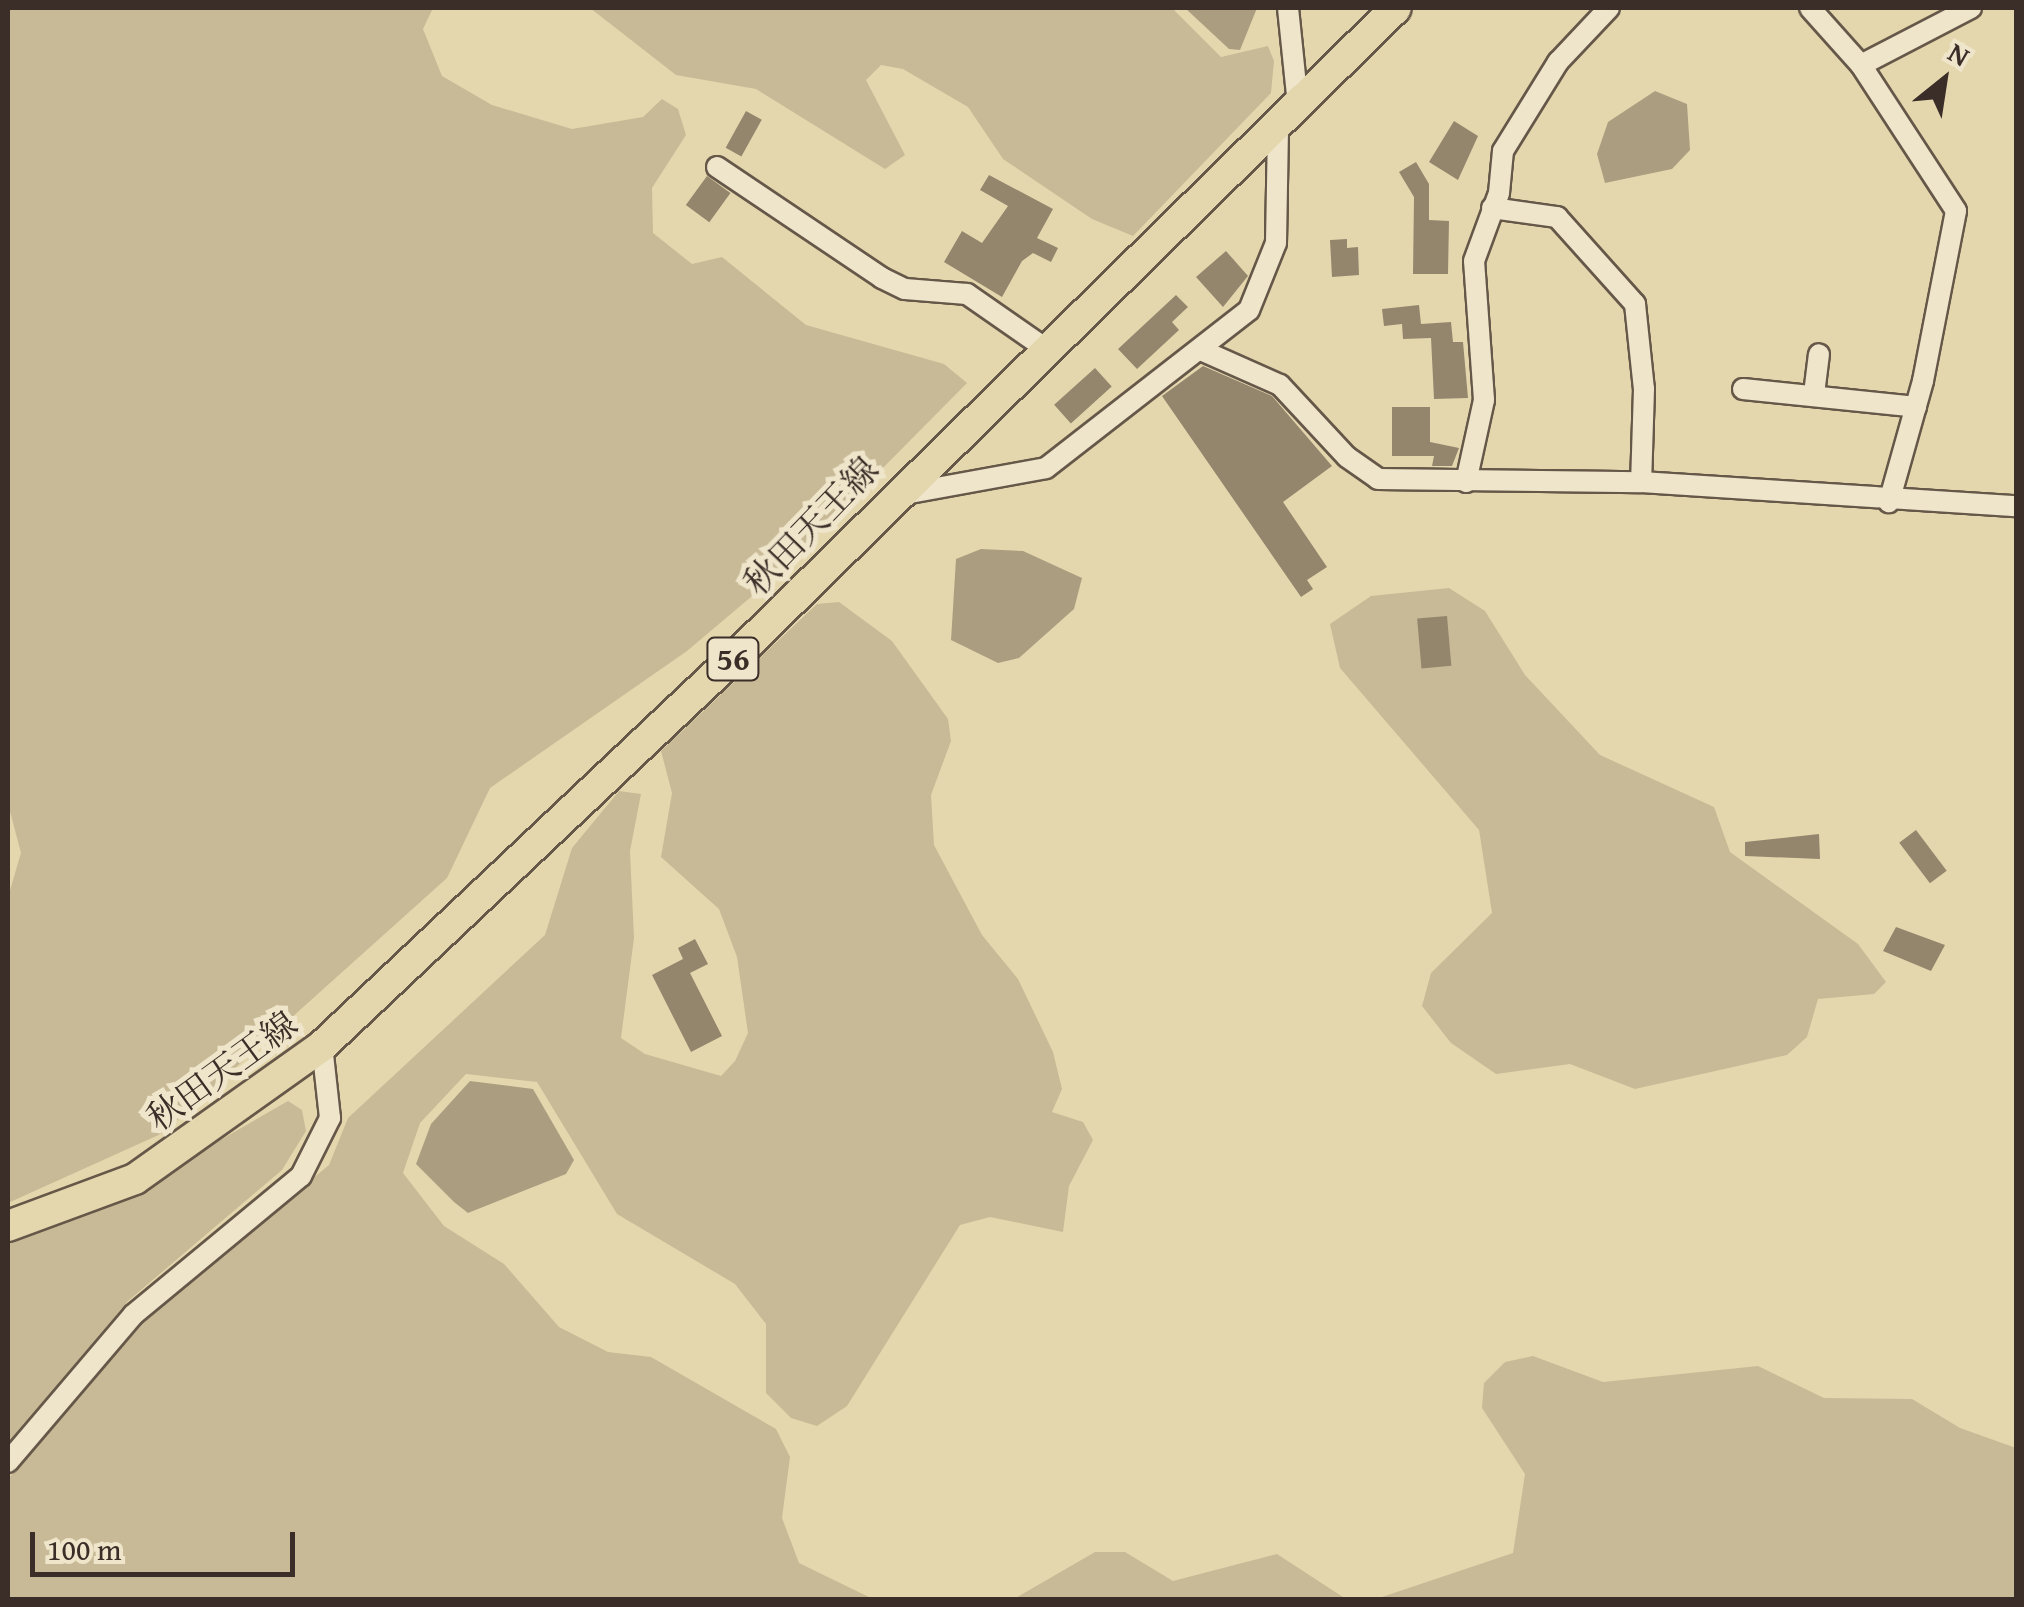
<!DOCTYPE html>
<html>
<head>
<meta charset="utf-8">
<style>
	body { margin:0 }
	#map { position:relative; width:2024px; height:1607px; overflow:hidden; background:#e5d7ad; font-family:"Gentium Book Plus","Noto Serif JP",serif }
	div>[style] { position:absolute }
	.green>* { inset:0; background:#c8ba96 }
	.water>* { inset:0; background:#ab9e80 }
	.building>* { inset:0; background:#93866d; transform-origin:0 0 }
	.roads { filter:drop-shadow(2px 0 #665849) drop-shadow(-2px 0 #665849) drop-shadow(0 2px #665849) drop-shadow(0 -2px #665849) }
	.minor>* { height:20px; margin:-10px; padding:0 10px; transform-origin:10px; border-radius:10px; background:#eee5ca }
	.primary>* { height:30px; margin:-15px; padding:0 15px; transform-origin:15px; border-radius:15px; background:#e5d7ad }
	span { translate:-50% -50%; white-space:nowrap; text-align:center; line-height:1.15; -webkit-text-stroke:10px #eee5ca; paint-order:stroke }
	.shield-label span { padding:2px 8px; background:#eee5ca; border:2px solid; border-radius:8px; -webkit-text-stroke-width:0 }
	.shield-label { font-size:32px; color:#3b2e28; font-weight:700 }
	.street-label { font-size:35px; color:#3b2e28 }
	.frame { position:absolute; inset:0; border:10px solid #3b2e28; pointer-events:none }
	.north { position:absolute; left:1894px; top:30px; width:100px; height:100px; -webkit-text-stroke:8px #eee5ca; paint-order:stroke; rotate:30deg; font-size:28px; font-weight:700; line-height:40px; text-align:center; color:#3b2e28 }
	.north::after { content:''; display:block; margin:auto; width:35px; height:45px; background:#3b2e28; clip-path:polygon(50% 0,100% 100%,50% 72%,0 100%) }
	.scale { position:absolute; left:30px; top:1532px; width:265px; height:45px; box-sizing:border-box; border:5px solid #3b2e28; border-top:0; padding-left:12px; font-size:30px; line-height:35px; white-space:nowrap; color:#3b2e28; -webkit-text-stroke:8px #eee5ca; paint-order:stroke }
</style>
</head>
<body>
<div id="map">
	<div class="green">
		<div style="clip-path:polygon(8px 8px,433px 8px,423px 29px,442px 76px,492px 105px,572px 129px,643px 117px,662px 99px,678px 109px,686px 135px,652px 188px,653px 233px,692px 264px,722px 257px,806px 325px,944px 364px,967px 383px,776px 576px,687px 651px,490px 788px,447px 878px,163px 1133px,8px 1203px,8px 897px,21px 853px,8px 804px)"></div>
		<div style="clip-path:polygon(590px 8px,1172px 8px,1221px 57px,1268px 46px,1274px 61px,1271px 93px,1133px 236px,1092px 219px,1003px 159px,968px 107px,903px 69px,881px 65px,866px 80px,905px 155px,885px 169px,756px 89px,676px 75px)"></div>
		<div style="clip-path:polygon(1449px 588px,1485px 611px,1525px 675px,1600px 755px,1714px 807px,1730px 852px,1858px 944px,1886px 982px,1874px 994px,1818px 999px,1807px 1037px,1787px 1055px,1635px 1089px,1570px 1064px,1496px 1074px,1451px 1043px,1422px 1006px,1431px 973px,1492px 913px,1479px 830px,1340px 668px,1330px 624px,1371px 596px)"></div>
		<div style="clip-path:polygon(839px 602px,892px 641px,948px 719px,951px 741px,931px 795px,934px 845px,982px 935px,1018px 979px,1053px 1052px,1062px 1089px,1052px 1112px,1083px 1122px,1093px 1140px,1069px 1186px,1063px 1232px,990px 1217px,960px 1225px,847px 1406px,817px 1426px,791px 1418px,766px 1393px,766px 1324px,735px 1284px,617px 1214px,537px 1082px,466px 1074px,420px 1123px,403px 1173px,444px 1226px,504px 1264px,559px 1327px,608px 1352px,651px 1357px,776px 1429px,790px 1457px,782px 1518px,799px 1563px,873px 1599px,8px 1600px,8px 1479px,151px 1314px,329px 1165px,348px 1118px,545px 935px,572px 848px,619px 791px,641px 794px,630px 851px,634px 938px,621px 1038px,645px 1054px,721px 1076px,735px 1061px,748px 1033px,737px 957px,719px 909px,661px 857px,672px 793px,661px 751px,817px 604px)"></div>
		<div style="clip-path:polygon(288px 1101px,302px 1110px,306px 1131px,282px 1170px,128px 1301px,8px 1442px,8px 1239px,114px 1201px)"></div>
		<div style="clip-path:polygon(1533px 1356px,1603px 1382px,1758px 1366px,1824px 1398px,1912px 1399px,1960px 1428px,2016px 1448px,2016px 1599px,1376px 1599px,1513px 1553px,1525px 1474px,1482px 1408px,1484px 1383px,1505px 1362px)"></div>
		<div style="clip-path:polygon(1095px 1552px,1125px 1552px,1173px 1581px,1277px 1554px,1346px 1599px,1014px 1599px)"></div>
	</div>
	<div class="water">
		<div style="clip-path:polygon(1185px 8px,1257px 8px,1240px 50px,1229px 49px)"></div>
		<div style="clip-path:polygon(1655px 91px,1687px 104px,1690px 150px,1672px 169px,1605px 183px,1597px 154px,1608px 122px)"></div>
		<div style="clip-path:polygon(981px 549px,1023px 551px,1082px 578px,1074px 609px,1019px 658px,998px 663px,951px 640px,956px 559px)"></div>
		<div style="clip-path:polygon(470px 1081px,533px 1089px,574px 1160px,566px 1174px,468px 1213px,454px 1202px,416px 1164px,431px 1124px)"></div>
	</div>
	<div class="building">
		<div style="left:746px;top:111px;width:18px;height:42px;rotate:29deg"></div>
		<div style="clip-path:polygon(1454px 121px,1478px 136px,1458px 180px,1429px 162px)"></div>
		<div style="clip-path:polygon(1416px 162px,1429px 184px,1429px 220px,1449px 221px,1448px 274px,1413px 274px,1414px 197px,1399px 172px)"></div>
		<div style="clip-path:polygon(989px 175px,1053px 209px,1037px 238px,1058px 248px,1051px 262px,1033px 253px,1022px 261px,1002px 297px,944px 262px,962px 231px,982px 243px,1008px 206px,980px 190px)"></div>
		<div style="left:707px;top:176px;width:29px;height:36px;rotate:36deg"></div>
		<div style="clip-path:polygon(1347px 239px,1347px 248px,1358px 247px,1359px 275px,1332px 277px,1330px 240px)"></div>
		<div style="clip-path:polygon(1226px 251px,1248px 276px,1223px 307px,1196px 277px)"></div>
		<div style="clip-path:polygon(1176px 295px,1188px 307px,1172px 322px,1179px 330px,1137px 369px,1118px 349px)"></div>
		<div style="clip-path:polygon(1419px 305px,1421px 324px,1451px 322px,1453px 342px,1463px 342px,1468px 398px,1434px 399px,1431px 338px,1403px 339px,1402px 324px,1384px 326px,1382px 309px)"></div>
		<div style="clip-path:polygon(1203px 366px,1272px 396px,1332px 466px,1283px 502px,1327px 567px,1307px 580px,1313px 589px,1301px 597px,1162px 396px)"></div>
		<div style="left:1095px;top:368px;width:25px;height:55px;rotate:48deg"></div>
		<div style="clip-path:polygon(1392px 407px,1430px 407px,1430px 442px,1459px 448px,1452px 466px,1432px 466px,1434px 456px,1392px 456px)"></div>
		<div style="left:1447px;top:616px;width:50px;height:30px;rotate:85deg"></div>
		<div style="left:1916px;top:830px;width:51px;height:21px;rotate:53deg"></div>
		<div style="clip-path:polygon(1819px 834px,1820px 859px,1745px 856px,1745px 842px)"></div>
		<div style="clip-path:polygon(1896px 927px,1945px 945px,1931px 971px,1883px 951px)"></div>
		<div style="clip-path:polygon(695px 939px,708px 964px,690px 973px,722px 1036px,691px 1052px,652px 975px,683px 959px,678px 948px)"></div>
	</div>
	<div class="roads">
		<div class="minor">
			<div style="left:1288px;top:8px;width:98px;rotate:84.1deg"></div>
			<div style="left:1810px;top:8px;width:76px;rotate:48.2deg"></div>
			<div style="left:1861px;top:65px;width:174px;rotate:56.9deg"></div>
			<div style="left:1956px;top:211px;width:173px;rotate:101deg"></div>
			<div style="left:1923px;top:381px;width:126px;rotate:105.7deg"></div>
			<div style="left:1861px;top:65px;width:124px;rotate:-27.4deg"></div>
			<div style="left:717px;top:167px;width:199px;rotate:33.9deg"></div>
			<div style="left:882px;top:278px;width:25px;rotate:26deg"></div>
			<div style="left:905px;top:289px;width:62px;rotate:4.6deg"></div>
			<div style="left:967px;top:294px;width:96px;rotate:34.8deg"></div>
			<div style="left:1492px;top:208px;width:66px;rotate:7.9deg"></div>
			<div style="left:1557px;top:217px;width:117px;rotate:48.1deg"></div>
			<div style="left:1635px;top:304px;width:85px;rotate:84deg"></div>
			<div style="left:1644px;top:389px;width:93px;rotate:91.8deg"></div>
			<div style="left:1201px;top:350px;width:86px;rotate:23.9deg"></div>
			<div style="left:1280px;top:385px;width:98px;rotate:47.1deg"></div>
			<div style="left:1347px;top:457px;width:38px;rotate:35deg"></div>
			<div style="left:1378px;top:479px;width:263px;rotate:0.7deg"></div>
			<div style="left:1641px;top:482px;width:376px;rotate:3.7deg"></div>
			<div style="left:1743px;top:389px;width:174px;rotate:5.9deg"></div>
			<div style="left:1814px;top:394px;width:40px;rotate:-82.9deg"></div>
			<div style="left:1466px;top:482px;width:84px;rotate:-77.6deg"></div>
			<div style="left:1484px;top:400px;width:139px;rotate:-94.1deg"></div>
			<div style="left:1474px;top:261px;width:72px;rotate:-69.8deg"></div>
			<div style="left:1499px;top:193px;width:42px;rotate:-84.6deg"></div>
			<div style="left:1503px;top:151px;width:105px;rotate:-58.3deg"></div>
			<div style="left:1558px;top:62px;width:74px;rotate:-46.6deg"></div>
			<div style="left:898px;top:495px;width:150px;rotate:-10.3deg"></div>
			<div style="left:1046px;top:468px;width:257px;rotate:-37.9deg"></div>
			<div style="left:1249px;top:310px;width:72px;rotate:-68.1deg"></div>
			<div style="left:1276px;top:243px;width:117px;rotate:-89deg"></div>
			<div style="left:8px;top:1462px;width:193px;rotate:-49.6deg"></div>
			<div style="left:133px;top:1315px;width:218px;rotate:-39.6deg"></div>
			<div style="left:301px;top:1176px;width:65px;rotate:-63.4deg"></div>
			<div style="left:330px;top:1118px;width:72px;rotate:-96.3deg"></div>
		</div>
		<div class="primary">
			<div style="left:8px;top:1226px;width:135px;rotate:-20.3deg"></div>
			<div style="left:135px;top:1179px;width:229px;rotate:-35.4deg"></div>
			<div style="left:322px;top:1046px;width:584px;rotate:-43.34deg"></div>
			<div style="left:747px;top:645px;width:909px;rotate:-44.47deg"></div>
		</div>
	</div>
	<div class="shield-label">
		<span style="left:733px;top:659px">56</span>
	</div>
	<div class="street-label">
		<span style="left:811px;top:526px;rotate:-46deg">秋田天王線</span>
		<span style="left:222px;top:1071px;rotate:-36deg">秋田天王線</span>
	</div>
	<div class="frame"></div>
	<div class="north">N</div>
	<div class="scale">100 m</div>
</div>
</body>
</html>
